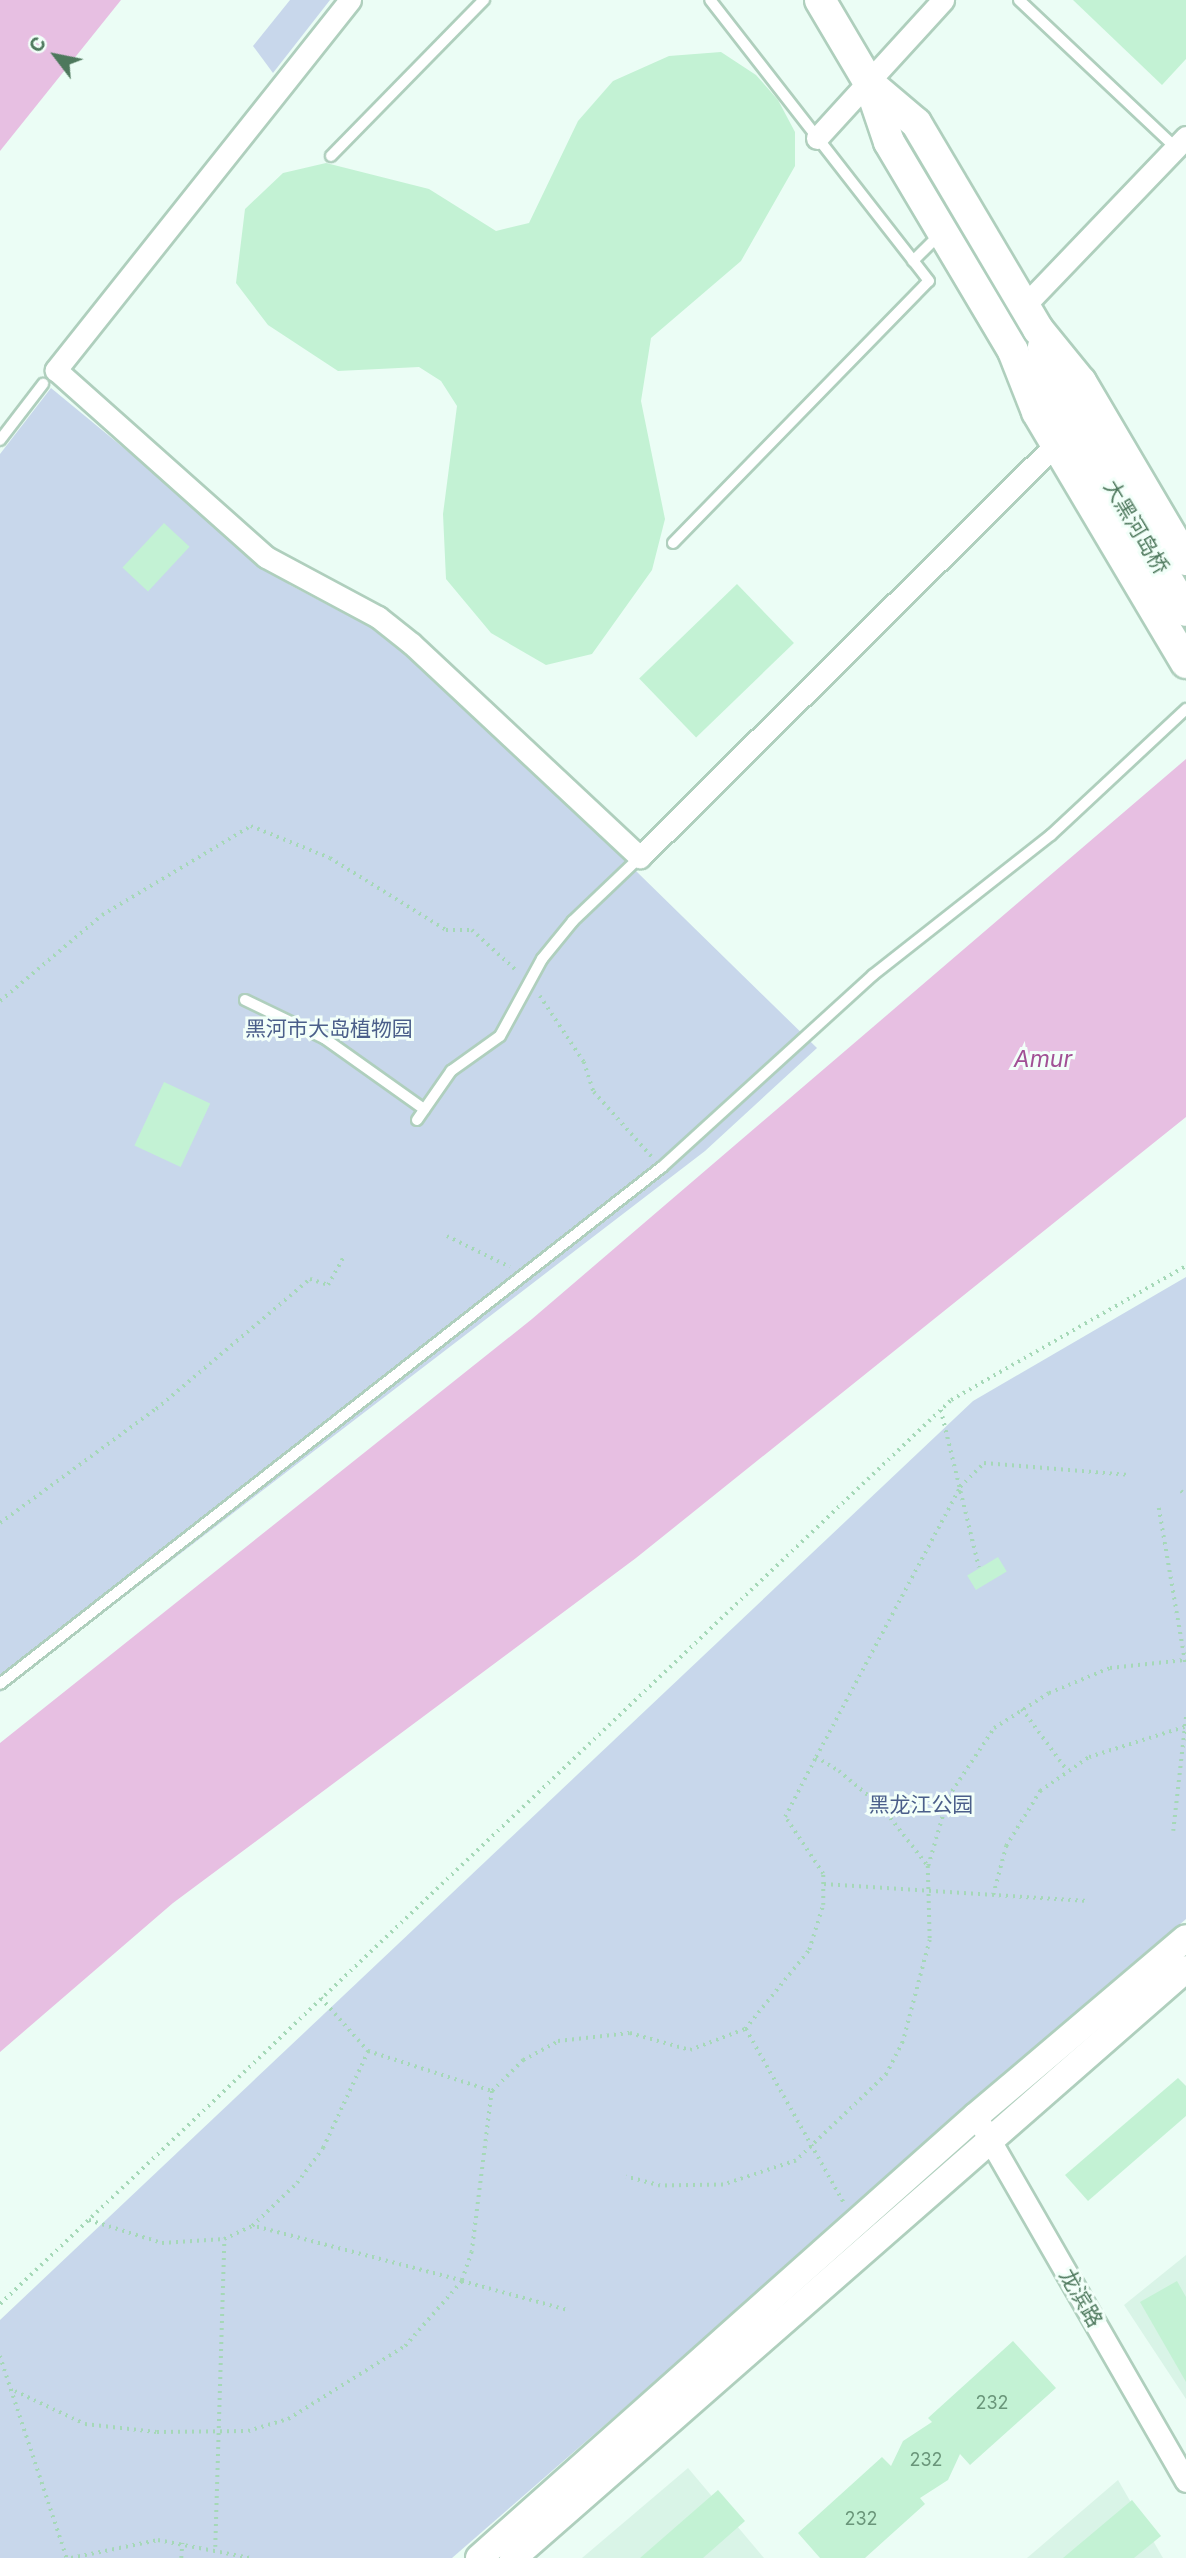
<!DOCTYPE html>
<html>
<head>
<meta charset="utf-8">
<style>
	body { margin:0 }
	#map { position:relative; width:1186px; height:2558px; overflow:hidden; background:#ebfdf5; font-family:Inter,"Noto Sans SC",sans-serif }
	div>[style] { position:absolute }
	.residential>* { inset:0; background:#d9f4e7 }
	.green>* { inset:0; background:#c8d7eb }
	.water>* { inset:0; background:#e7bfe2 }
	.building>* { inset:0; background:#c3f2d4; transform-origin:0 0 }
	.path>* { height:3.5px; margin-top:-1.75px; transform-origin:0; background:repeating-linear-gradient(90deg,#a5d8b7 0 2px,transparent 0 7px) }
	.roads { filter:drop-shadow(2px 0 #afcfbd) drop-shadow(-2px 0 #afcfbd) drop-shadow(0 2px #afcfbd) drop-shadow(0 -2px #afcfbd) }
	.service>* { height:10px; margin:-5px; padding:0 5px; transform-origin:5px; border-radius:5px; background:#fff }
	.minor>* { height:21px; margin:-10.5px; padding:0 10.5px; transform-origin:10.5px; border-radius:10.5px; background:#fff }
	.tertiary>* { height:26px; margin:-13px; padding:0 13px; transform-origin:13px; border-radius:13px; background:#fff }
	.secondary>* { height:30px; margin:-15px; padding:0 15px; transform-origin:15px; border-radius:15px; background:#fff }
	span { translate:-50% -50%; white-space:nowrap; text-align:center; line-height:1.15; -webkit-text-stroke:6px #f2fff9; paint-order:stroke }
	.number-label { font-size:18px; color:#6a967a }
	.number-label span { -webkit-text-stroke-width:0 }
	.street-label { font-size:21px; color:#4d785c }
	.park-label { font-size:21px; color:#4b5f8a }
	.water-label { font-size:23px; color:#a15095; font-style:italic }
	.north { position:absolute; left:21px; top:21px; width:70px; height:70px; -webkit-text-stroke:5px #f2fff9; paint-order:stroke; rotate:302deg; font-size:19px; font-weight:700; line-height:28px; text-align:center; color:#4d785c }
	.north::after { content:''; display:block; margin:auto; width:24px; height:32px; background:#4d785c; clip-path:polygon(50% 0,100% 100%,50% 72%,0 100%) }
</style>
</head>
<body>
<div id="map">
	<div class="residential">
		<div style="clip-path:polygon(1186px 2255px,1186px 2399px,1124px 2305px)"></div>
		<div style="clip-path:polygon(688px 2468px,764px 2558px,582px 2558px)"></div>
		<div style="clip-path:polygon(1118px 2480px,1163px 2558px,1027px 2558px)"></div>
	</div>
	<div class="green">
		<div style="clip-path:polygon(290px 0,330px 0,273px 73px,253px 46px)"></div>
		<div style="clip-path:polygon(51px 388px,290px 585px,406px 646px,817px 1048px,705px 1151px,0 1692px,0 454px)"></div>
		<div style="clip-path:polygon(1186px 1277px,1186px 1919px,452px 2558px,0 2558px,0 2320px,973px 1401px)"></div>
	</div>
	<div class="water">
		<div style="clip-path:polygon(0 0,121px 0,0 151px)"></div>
		<div style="clip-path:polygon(1186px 759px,1186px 1117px,636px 1558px,173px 1903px,0 2052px,0 1743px,532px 1319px)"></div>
	</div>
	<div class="building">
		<div style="clip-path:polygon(1073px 0,1186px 0,1186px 59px,1162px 85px)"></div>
		<div style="clip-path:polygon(721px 52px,756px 75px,778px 100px,795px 132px,795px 166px,741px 261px,651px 338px,641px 401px,665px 519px,652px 570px,592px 654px,546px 665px,491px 633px,446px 579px,443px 514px,457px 406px,441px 381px,419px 367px,338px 371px,268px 325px,236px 283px,245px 209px,283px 173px,326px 163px,429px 189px,496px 231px,529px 223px,578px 121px,613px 81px,669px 56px)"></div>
		<div style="left:164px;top:523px;width:35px;height:61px;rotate:43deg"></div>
		<div style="left:737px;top:584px;width:82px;height:136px;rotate:46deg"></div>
		<div style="left:164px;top:1082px;width:51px;height:70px;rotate:25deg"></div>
		<div style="left:998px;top:1557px;width:17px;height:36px;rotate:59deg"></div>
		<div style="clip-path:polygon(1178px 2078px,1186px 2086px,1186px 2116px,1088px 2201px,1065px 2175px)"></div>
		<div style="clip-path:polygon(1177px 2281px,1186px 2297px,1186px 2382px,1140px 2302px)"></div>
		<div style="clip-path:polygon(1013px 2341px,1056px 2388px,970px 2465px,960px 2454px,948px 2480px,920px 2498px,925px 2504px,865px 2558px,820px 2558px,798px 2533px,882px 2457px,891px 2466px,903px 2441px,932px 2422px,928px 2418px)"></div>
		<div style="clip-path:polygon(718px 2490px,745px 2521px,703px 2558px,640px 2558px)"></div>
		<div style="clip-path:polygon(1132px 2500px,1161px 2536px,1134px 2558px,1063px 2558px)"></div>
	</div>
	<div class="path">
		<div style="left:540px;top:996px;width:79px;rotate:56.3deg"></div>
		<div style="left:584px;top:1062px;width:32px;rotate:72deg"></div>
		<div style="left:594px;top:1092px;width:87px;rotate:48.3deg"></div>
		<div style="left:0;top:1001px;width:133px;rotate:-40.1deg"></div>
		<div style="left:102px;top:915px;width:174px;rotate:-30.9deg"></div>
		<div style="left:251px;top:826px;width:85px;rotate:22.1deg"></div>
		<div style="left:330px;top:858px;width:137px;rotate:31.8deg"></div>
		<div style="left:446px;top:930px;width:26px"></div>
		<div style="left:472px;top:930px;width:62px;rotate:42.4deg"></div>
		<div style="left:447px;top:1236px;width:70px;rotate:26.2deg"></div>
		<div style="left:941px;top:1410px;width:162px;rotate:76.4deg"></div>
		<div style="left:1181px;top:1491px;width:6px;rotate:39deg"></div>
		<div style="left:1159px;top:1508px;width:154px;rotate:80.3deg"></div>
		<div style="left:0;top:1523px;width:193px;rotate:-36.2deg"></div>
		<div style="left:156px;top:1409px;width:202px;rotate:-40.2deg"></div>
		<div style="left:310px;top:1279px;width:19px;rotate:18deg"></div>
		<div style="left:328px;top:1285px;width:31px;rotate:-61deg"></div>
		<div style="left:1022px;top:1709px;width:74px;rotate:53.7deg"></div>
		<div style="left:816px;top:1757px;width:306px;rotate:-61.9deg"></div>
		<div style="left:960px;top:1487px;width:34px;rotate:-45deg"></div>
		<div style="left:984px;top:1463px;width:145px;rotate:4.7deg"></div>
		<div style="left:1173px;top:1831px;width:117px;rotate:-83.6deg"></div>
		<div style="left:928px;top:1866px;width:72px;rotate:-73.8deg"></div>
		<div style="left:948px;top:1797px;width:83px;rotate:-56.3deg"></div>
		<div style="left:994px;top:1728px;width:65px;rotate:-32.5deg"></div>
		<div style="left:1049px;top:1693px;width:66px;rotate:-22.3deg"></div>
		<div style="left:1110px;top:1668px;width:75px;rotate:-6.1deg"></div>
		<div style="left:1185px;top:1660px;width:7px;rotate:82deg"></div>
		<div style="left:824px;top:1884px;width:265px;rotate:3.7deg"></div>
		<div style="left:993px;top:1895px;width:51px;rotate:-75.1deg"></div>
		<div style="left:1006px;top:1846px;width:65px;rotate:-58.3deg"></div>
		<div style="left:1040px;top:1791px;width:60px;rotate:-34.8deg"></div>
		<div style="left:1089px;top:1757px;width:100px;rotate:-17.5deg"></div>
		<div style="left:321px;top:1998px;width:71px;rotate:48.4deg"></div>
		<div style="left:746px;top:2029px;width:202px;rotate:60.6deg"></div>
		<div style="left:492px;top:2091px;width:44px;rotate:-45deg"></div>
		<div style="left:523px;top:2060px;width:40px;rotate:-28deg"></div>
		<div style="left:558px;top:2041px;width:72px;rotate:-6.3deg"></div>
		<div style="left:630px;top:2033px;width:62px;rotate:15.8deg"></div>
		<div style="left:690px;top:2050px;width:59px;rotate:-20.9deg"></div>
		<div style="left:745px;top:2029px;width:102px;rotate:-51deg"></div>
		<div style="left:809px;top:1950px;width:47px;rotate:-72.7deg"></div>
		<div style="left:823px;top:1905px;width:31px;rotate:-90deg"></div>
		<div style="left:823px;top:1874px;width:69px;rotate:-123.7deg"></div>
		<div style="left:785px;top:1817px;width:68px;rotate:-62.7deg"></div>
		<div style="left:816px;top:1757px;width:27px;rotate:31deg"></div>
		<div style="left:839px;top:1771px;width:56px;rotate:39.9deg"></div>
		<div style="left:882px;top:1807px;width:75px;rotate:52.1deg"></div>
		<div style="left:928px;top:1866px;width:74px;rotate:88.5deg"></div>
		<div style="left:930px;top:1940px;width:106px;rotate:104.8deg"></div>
		<div style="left:903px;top:2042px;width:36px;rotate:117deg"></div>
		<div style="left:887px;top:2074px;width:126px;rotate:136.3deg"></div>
		<div style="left:796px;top:2161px;width:77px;rotate:161.8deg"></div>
		<div style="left:723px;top:2185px;width:63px;rotate:179.1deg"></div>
		<div style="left:660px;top:2186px;width:35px;rotate:-165deg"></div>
		<div style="left:89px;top:2220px;width:77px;rotate:17.5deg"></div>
		<div style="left:162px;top:2243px;width:62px;rotate:-3.7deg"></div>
		<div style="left:0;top:2304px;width:1312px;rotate:-43.55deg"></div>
		<div style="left:951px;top:1400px;width:271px;rotate:-29.7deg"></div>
		<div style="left:0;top:2356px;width:213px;rotate:71.7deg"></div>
		<div style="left:15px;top:2391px;width:77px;rotate:25.2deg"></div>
		<div style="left:85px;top:2424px;width:72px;rotate:6.3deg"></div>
		<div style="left:157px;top:2432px;width:91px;rotate:-0.6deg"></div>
		<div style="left:248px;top:2431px;width:42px;rotate:-16.7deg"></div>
		<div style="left:288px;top:2419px;width:138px;rotate:-32deg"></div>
		<div style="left:405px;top:2346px;width:86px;rotate:-48.8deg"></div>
		<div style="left:462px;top:2281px;width:217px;rotate:-165.3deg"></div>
		<div style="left:215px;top:2547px;width:308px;rotate:-88.3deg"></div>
		<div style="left:224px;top:2239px;width:31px;rotate:-25deg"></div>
		<div style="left:252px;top:2226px;width:62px;rotate:-43.7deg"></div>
		<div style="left:297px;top:2183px;width:44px;rotate:-53.4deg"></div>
		<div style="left:323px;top:2148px;width:107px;rotate:-65.1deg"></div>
		<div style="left:368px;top:2051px;width:130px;rotate:17.9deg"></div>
		<div style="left:492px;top:2091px;width:162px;rotate:97.1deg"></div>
		<div style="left:472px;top:2252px;width:31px;rotate:109deg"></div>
		<div style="left:462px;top:2281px;width:109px;rotate:15.4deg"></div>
		<div style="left:71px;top:2558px;width:89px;rotate:-11.7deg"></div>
		<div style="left:158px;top:2540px;width:95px;rotate:11deg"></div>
		<div style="left:181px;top:2558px;width:15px;rotate:-86deg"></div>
	</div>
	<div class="roads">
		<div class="service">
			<div style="left:1019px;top:0;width:216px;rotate:43.3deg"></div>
			<div style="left:331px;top:156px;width:219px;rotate:-45.6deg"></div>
			<div style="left:913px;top:261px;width:40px;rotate:-45deg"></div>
			<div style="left:0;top:440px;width:71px;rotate:-52.5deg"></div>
			<div style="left:673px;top:543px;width:366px;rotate:-45.7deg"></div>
			<div style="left:929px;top:281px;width:356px;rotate:-127.9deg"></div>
			<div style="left:245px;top:1000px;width:88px;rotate:25.7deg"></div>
			<div style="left:324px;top:1038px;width:123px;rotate:35.4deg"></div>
			<div style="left:417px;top:1120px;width:60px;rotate:-55.2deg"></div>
			<div style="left:451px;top:1071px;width:60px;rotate:-35.5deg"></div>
			<div style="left:500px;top:1036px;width:88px;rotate:-61.4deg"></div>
			<div style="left:542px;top:959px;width:49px;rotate:-50.8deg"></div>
			<div style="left:573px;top:921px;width:93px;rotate:-43.7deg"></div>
			<div style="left:0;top:1684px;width:840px;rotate:-37.99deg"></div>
			<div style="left:662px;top:1167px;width:285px;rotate:-42.3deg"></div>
			<div style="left:873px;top:975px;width:226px;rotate:-38.2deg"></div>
			<div style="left:1051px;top:835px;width:185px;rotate:-43deg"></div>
		</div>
		<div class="minor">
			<div style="left:350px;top:0;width:473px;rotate:128.5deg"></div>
			<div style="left:56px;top:370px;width:281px;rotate:41.7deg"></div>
			<div style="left:266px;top:557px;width:127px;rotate:28.2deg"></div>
			<div style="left:378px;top:617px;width:43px;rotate:38.5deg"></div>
			<div style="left:412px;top:644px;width:312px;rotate:43.1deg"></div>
			<div style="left:640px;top:857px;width:586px;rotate:-44.79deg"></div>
			<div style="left:817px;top:138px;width:187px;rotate:-47.6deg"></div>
			<div style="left:1024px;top:306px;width:234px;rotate:-46.2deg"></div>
			<div style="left:976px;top:2116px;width:421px;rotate:60.1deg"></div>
		</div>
		<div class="tertiary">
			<div style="left:479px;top:2558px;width:665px;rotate:-41.65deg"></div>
			<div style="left:976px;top:2116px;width:275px;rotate:-40.3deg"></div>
			<div style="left:513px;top:2558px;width:894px;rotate:-41.19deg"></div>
		</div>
		<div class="secondary">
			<div style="left:820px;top:0;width:96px;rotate:59.4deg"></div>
			<div style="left:1043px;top:347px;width:54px;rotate:71.6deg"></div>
			<div style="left:1060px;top:398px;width:247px;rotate:59.4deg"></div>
			<div style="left:1186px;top:560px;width:207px;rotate:-120.5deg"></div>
			<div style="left:1081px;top:382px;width:68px;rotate:-129.1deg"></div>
			<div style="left:1038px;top:329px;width:239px;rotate:-120.6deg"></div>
			<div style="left:916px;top:123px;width:62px;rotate:-139.6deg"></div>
			<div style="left:869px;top:83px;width:62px;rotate:71.3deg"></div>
			<div style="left:889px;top:142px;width:243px;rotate:59.3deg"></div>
			<div style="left:1013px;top:351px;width:66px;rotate:68.5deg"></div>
			<div style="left:1037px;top:412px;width:292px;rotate:59.3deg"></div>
		</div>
	</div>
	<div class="number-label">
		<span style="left:992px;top:2403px">232</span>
		<span style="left:926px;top:2460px">232</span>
		<span style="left:861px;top:2519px">232</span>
	</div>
	<div class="street-label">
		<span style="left:1136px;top:527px;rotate:59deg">大黑河岛桥</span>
		<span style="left:1081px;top:2298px;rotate:60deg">龙滨路</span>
	</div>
	<div class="park-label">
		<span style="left:329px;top:1029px">黑河市大岛植物园</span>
		<span style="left:921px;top:1805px">黑龙江公园</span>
	</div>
	<div class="water-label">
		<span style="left:1043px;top:1059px">Amur</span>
	</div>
	<div class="north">С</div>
</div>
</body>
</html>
